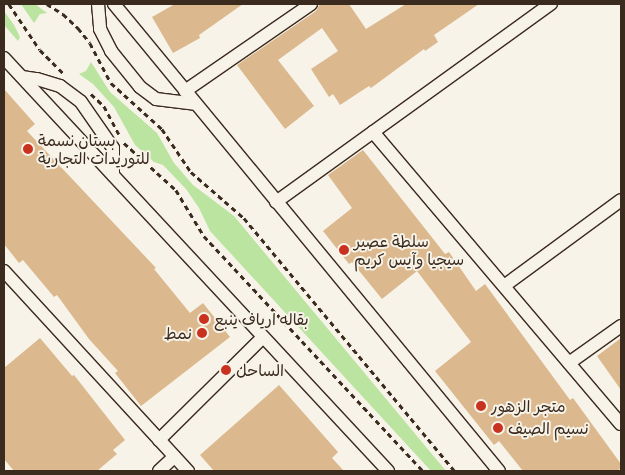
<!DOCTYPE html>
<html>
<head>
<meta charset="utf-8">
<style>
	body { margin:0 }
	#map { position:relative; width:625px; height:475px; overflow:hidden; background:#f7f3e8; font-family:Delius,"Playpen Sans Arabic",sans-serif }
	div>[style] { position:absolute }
	.green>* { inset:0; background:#bbe4a0 }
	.building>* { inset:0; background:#dbb88d }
	.path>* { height:2.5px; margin-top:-1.25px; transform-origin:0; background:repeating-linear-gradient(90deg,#3b2a1e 0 5px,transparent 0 9px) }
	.roads { filter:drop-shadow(1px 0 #3b2a1e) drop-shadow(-1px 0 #3b2a1e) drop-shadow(0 1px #3b2a1e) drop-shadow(0 -1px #3b2a1e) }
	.minor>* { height:12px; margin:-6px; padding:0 6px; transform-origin:6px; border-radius:6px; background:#f7f3e8 }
	.dots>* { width:14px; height:14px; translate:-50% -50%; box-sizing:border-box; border:2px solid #f7f3e8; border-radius:50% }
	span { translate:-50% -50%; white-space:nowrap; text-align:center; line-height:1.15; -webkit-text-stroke:4px #f7f3e8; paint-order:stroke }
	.poi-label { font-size:16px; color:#3b2a1e }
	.left { translate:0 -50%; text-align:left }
	.right { translate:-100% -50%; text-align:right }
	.frame { position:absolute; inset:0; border:5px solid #3b2a1e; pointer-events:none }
</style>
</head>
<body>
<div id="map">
	<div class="green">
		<div style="clip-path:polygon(21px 4px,35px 4px,47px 13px,40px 14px,34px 23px)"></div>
		<div style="clip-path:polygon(4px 11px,14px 25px,20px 37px,18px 41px,4px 25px)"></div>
		<div style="clip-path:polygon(91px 62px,110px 92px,157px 133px,174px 163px,193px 185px,234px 216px,446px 471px,431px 471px,210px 231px,199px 208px,186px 189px,163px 165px,154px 162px,135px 145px,114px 107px,93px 84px,79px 74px,86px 71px)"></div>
	</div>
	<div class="building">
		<div style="clip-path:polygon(175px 4px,243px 4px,199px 35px,200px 38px,173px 53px,152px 17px)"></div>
		<div style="clip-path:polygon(320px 4px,349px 4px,366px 29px,406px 4px,479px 4px,434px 35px,438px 42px,425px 51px,424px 49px,371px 88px,369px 86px,340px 105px,333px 94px,329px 97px,311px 69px,338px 51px,322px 28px,278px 60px,314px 106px,285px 129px,237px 65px,316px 11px)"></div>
		<div style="clip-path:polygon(4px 89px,35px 124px,27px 131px,156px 268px,154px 269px,190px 313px,203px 303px,230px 337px,141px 406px,115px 373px,118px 371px,89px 339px,57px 295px,54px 297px,23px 260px,19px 263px,4px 244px)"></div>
		<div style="clip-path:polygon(363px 150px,445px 254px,449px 252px,476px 291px,485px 284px,570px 400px,573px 398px,621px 464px,621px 468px,617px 471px,523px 471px,499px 441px,494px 445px,435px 371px,471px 342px,417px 271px,382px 299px,352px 262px,349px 264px,323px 231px,352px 208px,328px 175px)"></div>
		<div style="clip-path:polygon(40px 338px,72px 376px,74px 375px,125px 440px,113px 450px,117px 454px,97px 471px,14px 471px,4px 459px,4px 368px)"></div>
		<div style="clip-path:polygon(621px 338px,621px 390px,597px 356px)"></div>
		<div style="clip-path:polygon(279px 385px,338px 452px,332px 458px,344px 471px,214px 471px,200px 455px)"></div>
	</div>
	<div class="path">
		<div style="left:9px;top:4px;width:55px;rotate:56deg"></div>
		<div style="left:40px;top:50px;width:33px;rotate:45deg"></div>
		<div style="left:47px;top:4px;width:19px;rotate:32deg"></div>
		<div style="left:63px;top:14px;width:21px;rotate:43deg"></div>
		<div style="left:78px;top:28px;width:19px;rotate:51deg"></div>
		<div style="left:90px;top:43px;width:45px;rotate:62.3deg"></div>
		<div style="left:111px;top:83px;width:69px;rotate:42deg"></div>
		<div style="left:162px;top:129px;width:52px;rotate:56deg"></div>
		<div style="left:191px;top:172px;width:70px;rotate:41deg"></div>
		<div style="left:244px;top:218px;width:329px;rotate:50.2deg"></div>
		<div style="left:91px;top:94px;width:18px;rotate:43deg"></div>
		<div style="left:104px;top:106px;width:32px;rotate:62deg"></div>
		<div style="left:124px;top:143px;width:70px;rotate:42.1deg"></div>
		<div style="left:176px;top:190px;width:54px;rotate:58.7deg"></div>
		<div style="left:204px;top:236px;width:321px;rotate:47deg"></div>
	</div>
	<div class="roads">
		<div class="minor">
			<div style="left:98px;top:4px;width:25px;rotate:85deg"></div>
			<div style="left:100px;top:29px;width:25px;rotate:63deg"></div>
			<div style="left:111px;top:51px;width:46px;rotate:51.1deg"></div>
			<div style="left:140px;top:87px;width:20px;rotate:37deg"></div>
			<div style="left:156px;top:99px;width:39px;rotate:7deg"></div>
			<div style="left:114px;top:4px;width:605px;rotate:50.5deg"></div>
			<div style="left:4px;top:58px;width:564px;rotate:47.08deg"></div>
			<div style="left:22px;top:77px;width:15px;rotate:8deg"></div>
			<div style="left:37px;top:79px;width:24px;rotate:17deg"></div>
			<div style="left:60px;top:86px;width:26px;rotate:37deg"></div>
			<div style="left:81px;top:102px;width:56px;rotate:55.2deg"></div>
			<div style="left:113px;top:148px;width:27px;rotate:90deg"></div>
			<div style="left:185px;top:91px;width:153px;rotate:-34.6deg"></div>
			<div style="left:373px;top:132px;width:383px;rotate:49.7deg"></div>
			<div style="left:276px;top:202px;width:339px;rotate:-35.8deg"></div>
			<div style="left:4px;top:271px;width:272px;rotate:47.4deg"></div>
			<div style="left:504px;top:286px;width:145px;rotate:-36.3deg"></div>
			<div style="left:569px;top:363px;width:64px;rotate:-35.4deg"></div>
			<div style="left:159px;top:440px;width:146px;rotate:-44.7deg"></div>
			<div style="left:159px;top:471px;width:21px;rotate:-43deg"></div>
		</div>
	</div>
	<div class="dots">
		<div style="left:28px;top:149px;background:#c8321e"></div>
		<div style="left:344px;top:250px;background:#c8321e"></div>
		<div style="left:204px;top:319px;background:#c8321e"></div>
		<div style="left:202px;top:333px;background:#c8321e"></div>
		<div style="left:226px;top:370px;background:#c8321e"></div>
		<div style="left:481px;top:406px;background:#c8321e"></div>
		<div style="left:498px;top:428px;background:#c8321e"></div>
	</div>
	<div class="poi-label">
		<span class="left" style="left:38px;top:149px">بستان نسمة<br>للتوريدات التجارية</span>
		<span class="left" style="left:354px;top:250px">سلطة عصير<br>سيجيا وآيس كريم</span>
		<span class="left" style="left:214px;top:319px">بقاله ارياف ينبع</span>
		<span class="right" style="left:192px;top:333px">نمط</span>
		<span class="left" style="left:236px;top:370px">الساحل</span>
		<span class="left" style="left:491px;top:406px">متجر الزهور</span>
		<span class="left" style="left:508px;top:428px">نسيم الصيف</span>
	</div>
	<div class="frame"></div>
</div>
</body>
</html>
